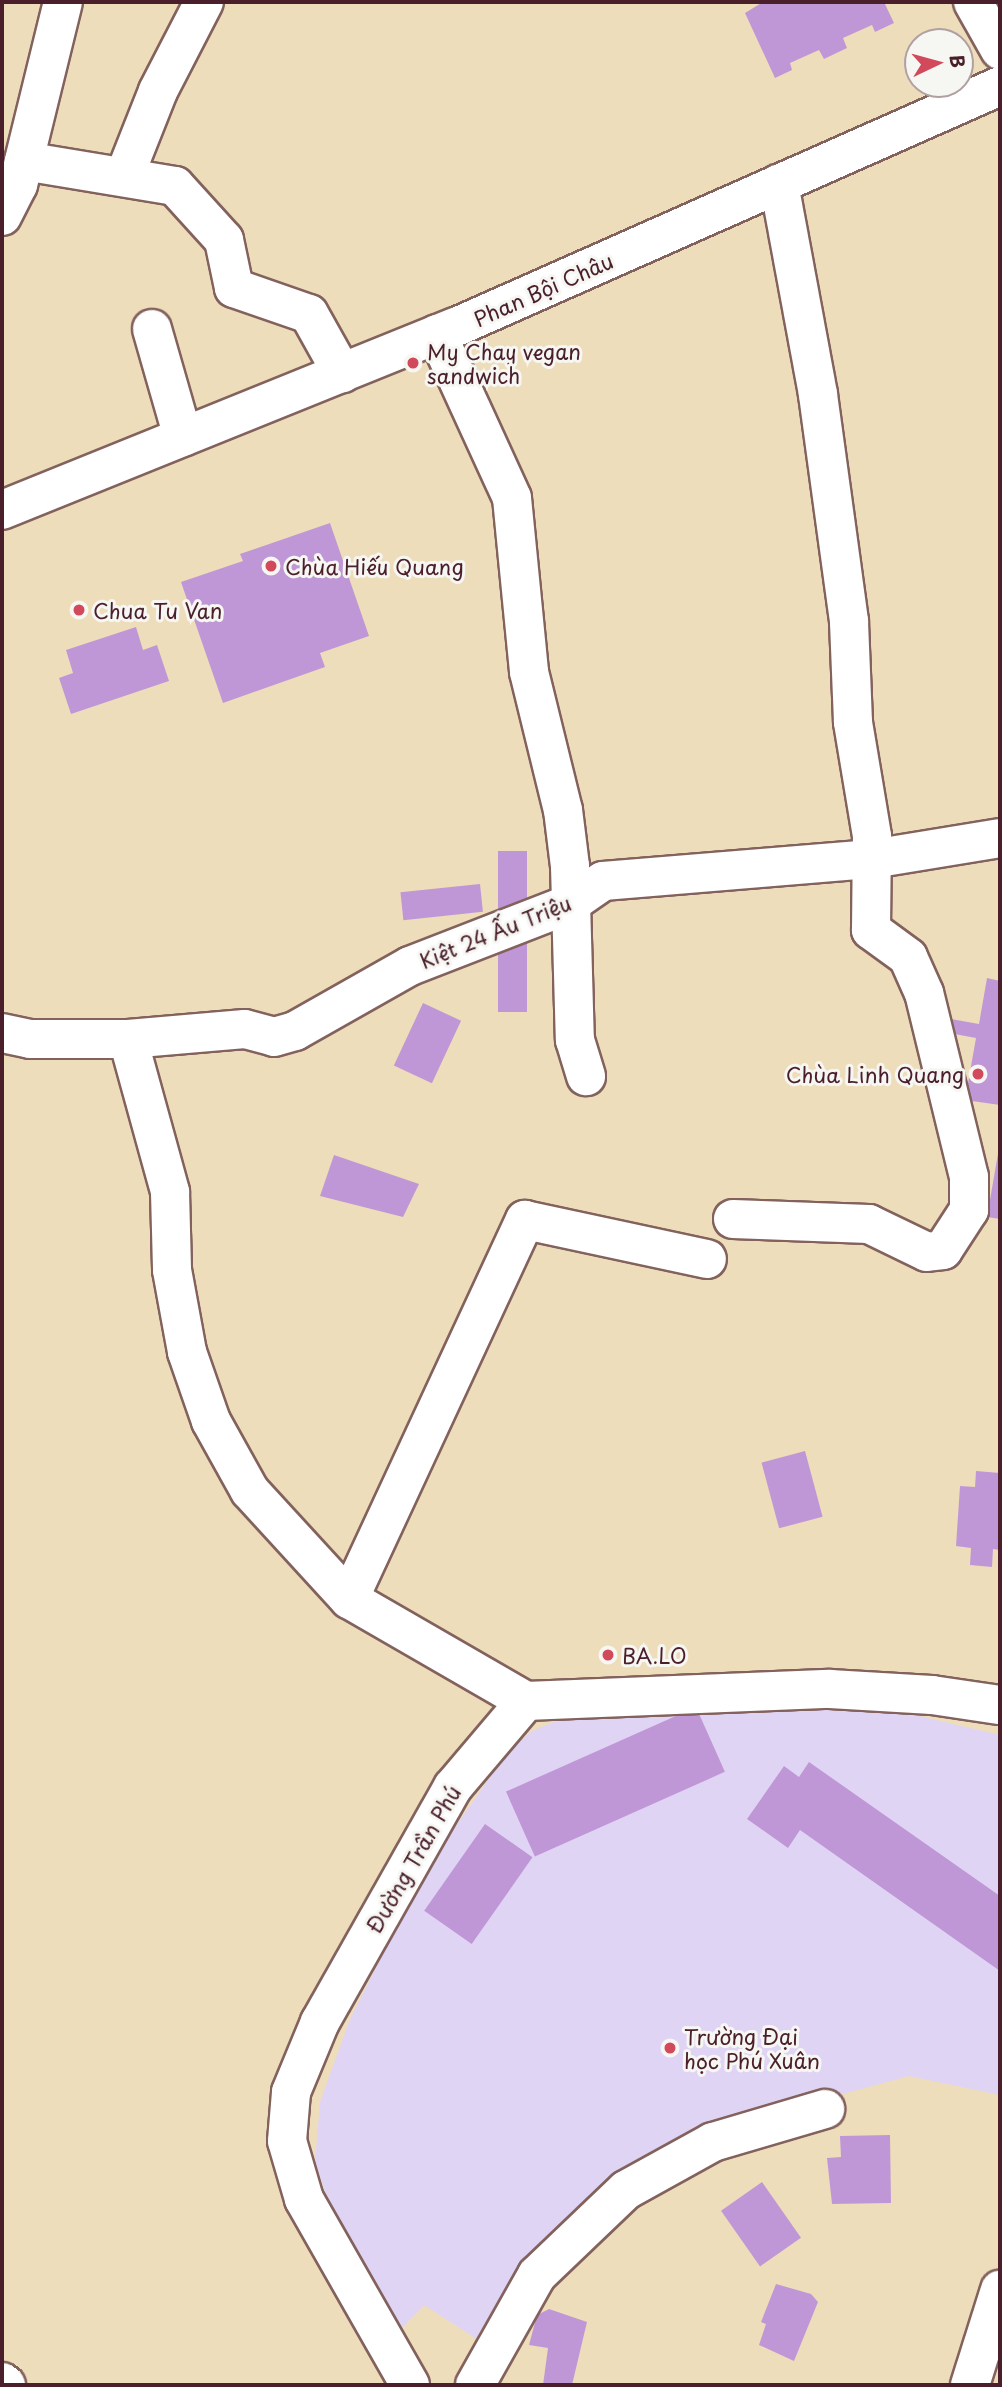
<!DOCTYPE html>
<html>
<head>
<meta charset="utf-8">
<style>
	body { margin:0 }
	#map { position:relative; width:1002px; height:2387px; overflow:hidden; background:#edddbb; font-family:"Playpen Sans",sans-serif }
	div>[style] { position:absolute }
	.built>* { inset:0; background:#e0d4f4 }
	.building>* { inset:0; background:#c097d6; transform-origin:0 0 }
	.roads { filter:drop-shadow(2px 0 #83625d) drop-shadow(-2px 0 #83625d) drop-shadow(0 2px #83625d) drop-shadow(0 -2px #83625d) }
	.minor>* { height:38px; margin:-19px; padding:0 19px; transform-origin:19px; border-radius:19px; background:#fff }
	.dots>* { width:19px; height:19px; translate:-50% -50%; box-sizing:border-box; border:4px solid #f6f6f2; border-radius:50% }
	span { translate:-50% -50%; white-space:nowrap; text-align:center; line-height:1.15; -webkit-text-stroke:6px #f6f6f2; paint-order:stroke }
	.street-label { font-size:21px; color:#4a1f2b }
	.poi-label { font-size:21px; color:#4a1f2b }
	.left { translate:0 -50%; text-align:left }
	.right { translate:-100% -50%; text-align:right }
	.frame { position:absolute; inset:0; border:4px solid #4a1f2b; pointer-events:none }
	.north { position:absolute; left:904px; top:28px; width:70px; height:70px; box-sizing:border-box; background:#f6f6f2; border:2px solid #b1a0a2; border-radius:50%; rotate:85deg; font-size:19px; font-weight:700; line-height:28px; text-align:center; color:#4a1f2b }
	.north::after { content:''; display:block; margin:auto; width:24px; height:32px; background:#d1495b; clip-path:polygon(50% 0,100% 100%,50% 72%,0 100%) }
</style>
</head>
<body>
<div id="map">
	<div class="built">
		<div style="clip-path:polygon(823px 1707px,902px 1712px,1000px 1735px,1000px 2095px,909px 2076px,710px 2130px,483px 2343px,424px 2305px,398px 2332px,326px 2195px,315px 2162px,320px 2102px,350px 2019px,427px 1867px,509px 1750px,532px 1731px,571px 1715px)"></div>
	</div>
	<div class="building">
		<div style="clip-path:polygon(763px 2px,884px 2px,894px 23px,875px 32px,872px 25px,843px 38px,847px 48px,824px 59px,819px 50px,790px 63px,792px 70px,775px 78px,745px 13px)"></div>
		<div style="clip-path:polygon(330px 523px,369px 636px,320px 653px,325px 667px,223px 703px,181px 582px,243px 561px,240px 554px)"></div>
		<div style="clip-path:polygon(136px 627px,143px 650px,157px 645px,169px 681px,71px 714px,59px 678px,73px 673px,66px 650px)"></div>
		<div style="left:527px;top:851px;width:161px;height:29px;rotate:90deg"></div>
		<div style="left:480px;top:884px;width:28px;height:80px;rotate:84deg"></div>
		<div style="clip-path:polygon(987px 978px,1000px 981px,1000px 1105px,965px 1100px,976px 1038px,949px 1033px,951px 1019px,979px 1024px)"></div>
		<div style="left:423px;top:1003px;width:42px;height:69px;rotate:25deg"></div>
		<div style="clip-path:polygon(999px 1148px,1000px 1148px,1000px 1219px,987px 1217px)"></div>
		<div style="clip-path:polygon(334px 1155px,419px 1184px,403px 1217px,320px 1196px)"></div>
		<div style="left:805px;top:1451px;width:68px;height:45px;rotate:75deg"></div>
		<div style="clip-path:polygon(976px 1471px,1000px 1473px,1000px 1550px,993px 1549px,992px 1567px,970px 1565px,971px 1548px,956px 1546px,960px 1486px,975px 1487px)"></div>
		<div style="left:696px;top:1707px;width:71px;height:208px;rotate:66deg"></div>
		<div style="clip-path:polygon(809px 1762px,1000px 1896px,1000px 1971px,800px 1830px,788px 1848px,747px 1819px,784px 1766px,799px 1777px)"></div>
		<div style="left:485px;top:1824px;width:58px;height:106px;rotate:35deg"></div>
		<div style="clip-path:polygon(890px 2135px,891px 2203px,832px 2204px,827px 2158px,841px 2157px,840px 2136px)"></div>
		<div style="left:762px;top:2182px;width:68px;height:50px;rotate:55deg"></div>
		<div style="clip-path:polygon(776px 2284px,811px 2294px,818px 2302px,794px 2361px,759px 2345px,766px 2324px,761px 2322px)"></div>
		<div style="clip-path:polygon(549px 2309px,587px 2322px,572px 2385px,543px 2385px,548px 2348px,529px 2345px,537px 2315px)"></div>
	</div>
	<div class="roads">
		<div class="minor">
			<div style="left:973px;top:2px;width:55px;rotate:60.6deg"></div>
			<div style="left:24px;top:161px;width:153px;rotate:9.4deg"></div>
			<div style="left:175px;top:186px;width:73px;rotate:47.8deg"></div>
			<div style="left:224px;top:240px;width:49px;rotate:78.2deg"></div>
			<div style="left:234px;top:288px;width:79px;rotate:19.1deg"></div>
			<div style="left:309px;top:314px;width:68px;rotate:60.8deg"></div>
			<div style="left:124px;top:177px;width:92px;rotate:-68.4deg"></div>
			<div style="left:158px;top:91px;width:100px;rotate:-62.7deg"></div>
			<div style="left:2px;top:216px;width:35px;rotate:-63deg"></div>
			<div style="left:18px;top:185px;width:188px;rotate:-76.2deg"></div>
			<div style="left:152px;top:329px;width:112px;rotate:74deg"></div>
			<div style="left:437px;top:334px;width:180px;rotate:65.4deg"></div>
			<div style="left:512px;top:498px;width:175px;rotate:84.4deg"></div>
			<div style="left:529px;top:672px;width:142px;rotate:76.2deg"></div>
			<div style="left:563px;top:810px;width:56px;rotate:82.9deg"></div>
			<div style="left:570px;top:866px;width:174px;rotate:88.4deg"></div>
			<div style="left:575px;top:1040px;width:38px;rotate:73deg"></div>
			<div style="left:2px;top:510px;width:489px;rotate:-22deg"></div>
			<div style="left:456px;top:327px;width:595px;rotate:-23.89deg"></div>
			<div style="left:2px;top:1033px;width:29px;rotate:12deg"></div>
			<div style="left:30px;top:1039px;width:98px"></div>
			<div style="left:128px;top:1039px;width:159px;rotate:74.6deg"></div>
			<div style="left:170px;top:1192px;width:78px;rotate:88.5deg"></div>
			<div style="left:172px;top:1270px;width:83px;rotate:79.6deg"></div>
			<div style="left:187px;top:1352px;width:73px;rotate:70.8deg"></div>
			<div style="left:211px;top:1421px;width:80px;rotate:60.9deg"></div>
			<div style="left:250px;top:1491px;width:147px;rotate:47.5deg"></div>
			<div style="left:349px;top:1599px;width:204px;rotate:30deg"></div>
			<div style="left:128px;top:1039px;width:117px;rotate:-4.9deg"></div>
			<div style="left:245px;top:1029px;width:30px;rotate:15deg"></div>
			<div style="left:274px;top:1037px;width:22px;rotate:-16deg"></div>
			<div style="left:295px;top:1031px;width:132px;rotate:-29.5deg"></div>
			<div style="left:410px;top:966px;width:172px;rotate:-21.2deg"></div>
			<div style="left:570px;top:904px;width:40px;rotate:-34.9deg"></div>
			<div style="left:603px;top:881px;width:270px;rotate:-4.7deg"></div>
			<div style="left:872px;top:859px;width:130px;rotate:-9.3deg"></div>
			<div style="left:733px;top:1219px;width:136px;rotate:2.1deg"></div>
			<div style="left:869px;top:1224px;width:64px;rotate:25.8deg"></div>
			<div style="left:927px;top:1252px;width:16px;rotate:-7deg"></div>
			<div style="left:943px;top:1250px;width:48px;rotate:-57deg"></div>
			<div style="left:969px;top:1210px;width:33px;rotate:-90deg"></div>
			<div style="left:969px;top:1177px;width:189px;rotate:-103.7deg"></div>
			<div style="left:924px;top:993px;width:39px;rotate:-114deg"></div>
			<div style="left:908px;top:957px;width:46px;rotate:-143.9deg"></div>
			<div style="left:871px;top:930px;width:94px;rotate:-89.4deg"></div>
			<div style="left:872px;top:836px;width:116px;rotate:-99.5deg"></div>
			<div style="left:853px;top:722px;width:101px;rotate:-92.3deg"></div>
			<div style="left:849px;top:621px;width:229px;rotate:-97.8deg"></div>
			<div style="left:818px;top:394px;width:214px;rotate:-100.5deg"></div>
			<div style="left:349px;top:1599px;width:418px;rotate:-65.1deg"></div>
			<div style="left:525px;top:1220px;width:186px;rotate:12.1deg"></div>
			<div style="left:2px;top:2382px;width:5px;rotate:37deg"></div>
			<div style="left:410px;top:2385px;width:214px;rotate:-119.7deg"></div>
			<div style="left:304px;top:2199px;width:60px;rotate:-106.3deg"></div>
			<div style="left:287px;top:2141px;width:49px;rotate:-85.3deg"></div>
			<div style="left:291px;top:2092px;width:76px;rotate:-67.5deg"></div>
			<div style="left:320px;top:2022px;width:270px;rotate:-60.5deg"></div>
			<div style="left:453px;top:1787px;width:113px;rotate:-49.7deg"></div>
			<div style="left:526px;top:1701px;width:304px;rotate:-2.3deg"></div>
			<div style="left:830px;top:1689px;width:102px;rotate:3.4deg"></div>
			<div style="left:932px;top:1695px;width:69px;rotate:8.4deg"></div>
			<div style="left:475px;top:2385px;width:126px;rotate:-60.6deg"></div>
			<div style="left:537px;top:2275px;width:123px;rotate:-43.7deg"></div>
			<div style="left:626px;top:2190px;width:99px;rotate:-28.9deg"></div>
			<div style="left:713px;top:2142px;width:117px;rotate:-16.4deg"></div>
			<div style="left:970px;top:2385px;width:100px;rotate:-72.5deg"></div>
		</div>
	</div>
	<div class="dots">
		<div style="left:413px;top:363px;background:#d1495b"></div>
		<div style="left:271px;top:566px;background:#d1495b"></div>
		<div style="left:79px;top:610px;background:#d1495b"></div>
		<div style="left:978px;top:1074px;background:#d1495b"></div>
		<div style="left:608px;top:1655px;background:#d1495b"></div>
		<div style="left:670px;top:2048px;background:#d1495b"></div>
	</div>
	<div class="street-label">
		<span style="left:543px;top:289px;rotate:-24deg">Phan Bội Châu</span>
		<span style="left:495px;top:931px;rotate:-22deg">Kiệt 24 Ấu Triệu</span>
		<span style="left:413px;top:1859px;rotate:-60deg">Đường Trần Phú</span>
	</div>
	<div class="poi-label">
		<span class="left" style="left:427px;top:363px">My Chay vegan<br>sandwich</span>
		<span class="left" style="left:285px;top:566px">Chùa Hiếu Quang</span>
		<span class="left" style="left:93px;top:610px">Chua Tu Van</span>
		<span class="right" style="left:964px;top:1074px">Chùa Linh Quang</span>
		<span class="left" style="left:622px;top:1655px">BA.LO</span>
		<span class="left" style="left:684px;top:2048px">Trường Đại<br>học Phú Xuân</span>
	</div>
	<div class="frame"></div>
	<div class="north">B</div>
</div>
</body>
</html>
